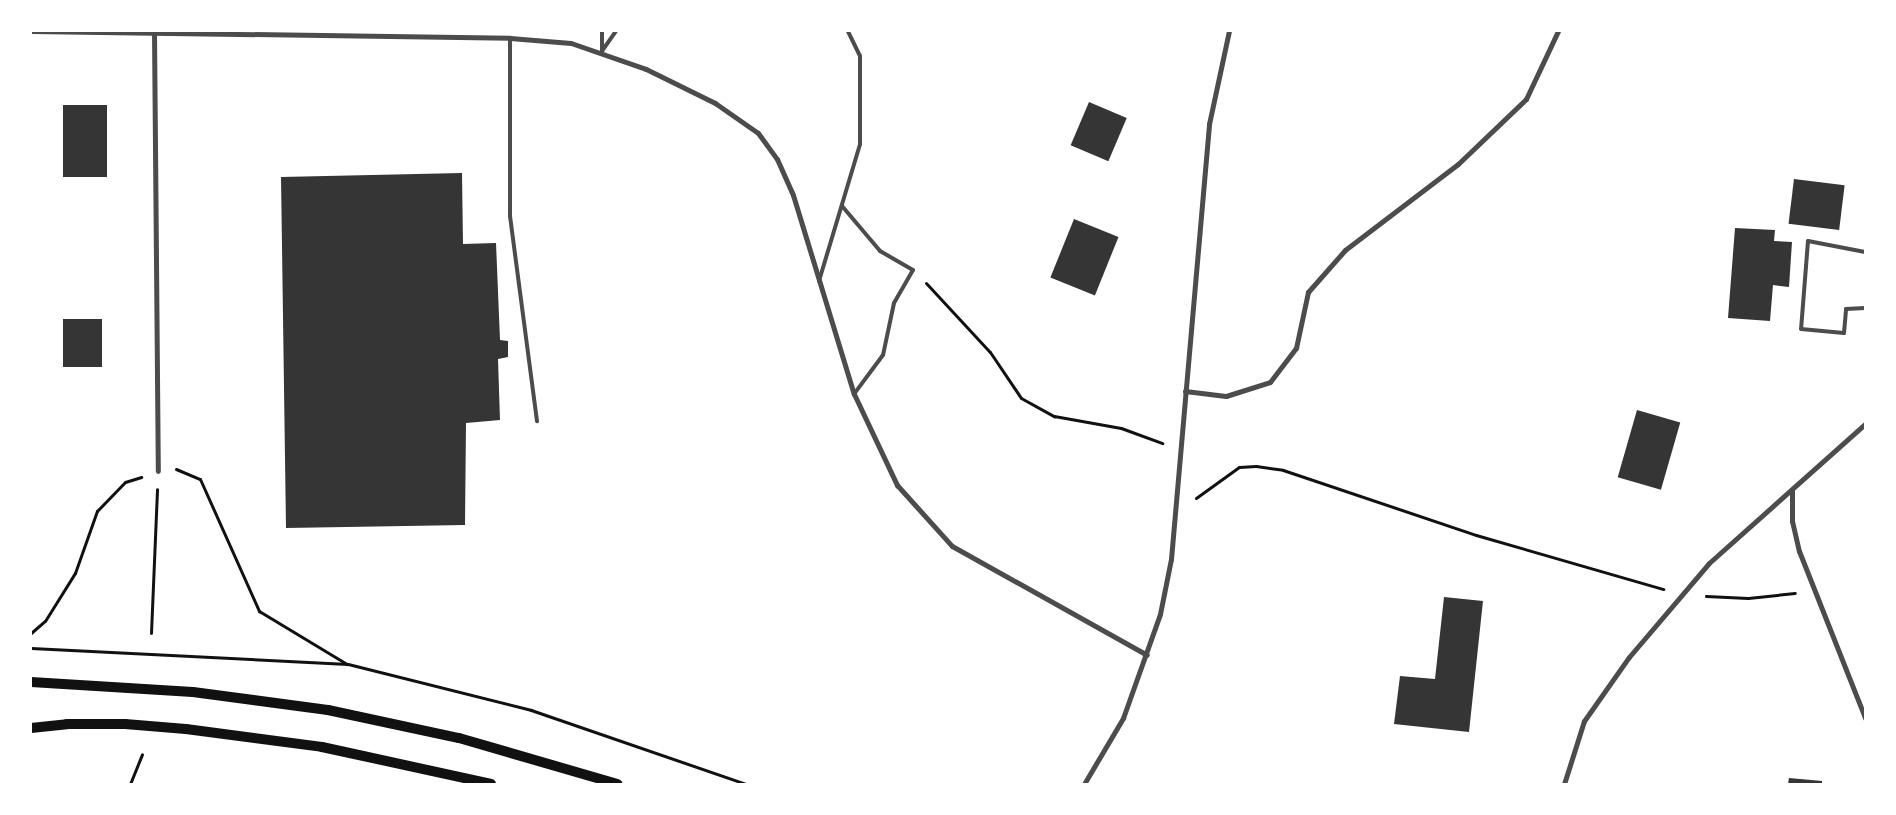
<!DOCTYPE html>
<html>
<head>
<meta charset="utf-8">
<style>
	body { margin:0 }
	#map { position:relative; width:1896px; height:815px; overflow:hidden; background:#fff; font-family:Lato,sans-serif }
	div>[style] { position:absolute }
	.building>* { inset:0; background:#353535; transform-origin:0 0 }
	.path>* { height:3px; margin:-1.5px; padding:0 1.5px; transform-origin:1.5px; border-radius:1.5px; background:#111 }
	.service>* { height:4px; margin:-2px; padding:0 2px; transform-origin:2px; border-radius:2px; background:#4c4c4c }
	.minor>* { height:5px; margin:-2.5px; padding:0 2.5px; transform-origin:2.5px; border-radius:2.5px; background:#4c4c4c }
	.secondary>* { height:10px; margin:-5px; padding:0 5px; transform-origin:5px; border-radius:5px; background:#111 }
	span { translate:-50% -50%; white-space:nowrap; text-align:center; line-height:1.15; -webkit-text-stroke:4.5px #fff; paint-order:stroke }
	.frame { position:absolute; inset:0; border:32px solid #fff; pointer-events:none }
</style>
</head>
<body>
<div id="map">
	<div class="building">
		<div style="left:1089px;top:102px;width:41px;height:47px;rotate:23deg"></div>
		<div style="left:63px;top:105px;width:44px;height:72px"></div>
		<div style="clip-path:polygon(462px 173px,463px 244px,496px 243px,500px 340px,508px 341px,508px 357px,498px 359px,500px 420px,466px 423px,465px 525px,286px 528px,281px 177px)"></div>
		<div style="left:1794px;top:179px;width:51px;height:45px;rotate:7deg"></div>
		<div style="left:1074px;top:219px;width:48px;height:63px;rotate:22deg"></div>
		<div style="clip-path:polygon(1735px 228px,1775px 230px,1774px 241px,1792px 242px,1789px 287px,1773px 285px,1770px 321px,1728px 318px)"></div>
		<div style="left:63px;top:319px;width:39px;height:48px"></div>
		<div style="left:1637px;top:410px;width:45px;height:70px;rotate:16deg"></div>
		<div style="clip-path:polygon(1444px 597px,1483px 601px,1469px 732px,1394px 724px,1400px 676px,1435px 679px)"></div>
		<div style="clip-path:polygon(1789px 778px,1822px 781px,1822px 784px,1788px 784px)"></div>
	</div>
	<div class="path">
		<div style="left:926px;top:283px;width:94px;rotate:47.2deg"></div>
		<div style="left:990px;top:352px;width:55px;rotate:56deg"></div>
		<div style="left:1021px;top:398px;width:38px;rotate:29deg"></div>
		<div style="left:1054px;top:416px;width:68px;rotate:10.2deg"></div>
		<div style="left:1121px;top:428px;width:44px;rotate:20.1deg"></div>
		<div style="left:176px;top:469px;width:26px;rotate:23deg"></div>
		<div style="left:200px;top:479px;width:145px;rotate:65.9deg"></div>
		<div style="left:259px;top:611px;width:103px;rotate:31.1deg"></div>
		<div style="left:1196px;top:498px;width:53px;rotate:-35.8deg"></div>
		<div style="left:1239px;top:467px;width:17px;rotate:-3deg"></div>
		<div style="left:1256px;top:466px;width:27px;rotate:8deg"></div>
		<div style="left:1283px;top:470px;width:204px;rotate:18.6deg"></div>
		<div style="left:1476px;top:535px;width:195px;rotate:16.1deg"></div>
		<div style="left:1706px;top:596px;width:42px;rotate:2.7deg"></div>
		<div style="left:1748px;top:598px;width:47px;rotate:-6.1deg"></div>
		<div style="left:31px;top:633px;width:18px;rotate:-41deg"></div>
		<div style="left:45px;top:621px;width:57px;rotate:-58deg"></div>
		<div style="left:75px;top:573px;width:66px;rotate:-70.5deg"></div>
		<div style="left:97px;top:511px;width:40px;rotate:-46deg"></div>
		<div style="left:125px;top:482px;width:17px;rotate:-17deg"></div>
		<div style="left:151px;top:633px;width:144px;rotate:-87.6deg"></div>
		<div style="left:31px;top:648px;width:317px;rotate:2.9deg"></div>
		<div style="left:348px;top:664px;width:189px;rotate:14.1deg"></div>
		<div style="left:531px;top:710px;width:227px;rotate:19deg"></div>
		<div style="left:130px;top:784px;width:32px;rotate:-68deg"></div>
	</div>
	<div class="service">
		<div style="left:602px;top:31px;width:20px;rotate:90deg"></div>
		<div style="left:602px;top:51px;width:24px;rotate:-55deg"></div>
		<div style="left:510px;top:38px;width:178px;rotate:90deg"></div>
		<div style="left:510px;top:216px;width:207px;rotate:82.5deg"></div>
		<div style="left:842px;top:206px;width:59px;rotate:49.8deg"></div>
		<div style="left:880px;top:251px;width:38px;rotate:30deg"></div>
		<div style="left:913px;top:270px;width:38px;rotate:120deg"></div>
		<div style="left:894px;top:303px;width:53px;rotate:101.9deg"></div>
		<div style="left:883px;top:355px;width:49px;rotate:126.6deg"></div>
		<div style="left:1865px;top:252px;width:58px;rotate:-169.1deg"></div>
		<div style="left:1808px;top:241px;width:88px;rotate:94.5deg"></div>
		<div style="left:1801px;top:329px;width:43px;rotate:5.3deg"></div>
		<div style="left:1844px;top:333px;width:24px;rotate:-85deg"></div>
		<div style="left:1846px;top:309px;width:19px;rotate:-3deg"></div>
		<div style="left:819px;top:281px;width:143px;rotate:-73.3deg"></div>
		<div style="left:860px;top:144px;width:88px;rotate:-90deg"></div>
		<div style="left:860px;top:56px;width:28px;rotate:-116deg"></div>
	</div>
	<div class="minor">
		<div style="left:31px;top:31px;width:479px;rotate:0.8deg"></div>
		<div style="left:510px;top:38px;width:61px;rotate:4.7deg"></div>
		<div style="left:571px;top:43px;width:79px;rotate:19.1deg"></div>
		<div style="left:646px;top:69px;width:77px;rotate:26.2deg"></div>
		<div style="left:715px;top:103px;width:52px;rotate:34.9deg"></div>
		<div style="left:758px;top:133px;width:32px;rotate:54deg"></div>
		<div style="left:777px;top:159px;width:39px;rotate:66deg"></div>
		<div style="left:793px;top:195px;width:208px;rotate:73deg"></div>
		<div style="left:854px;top:394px;width:101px;rotate:64.7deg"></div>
		<div style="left:897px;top:485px;width:82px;rotate:48deg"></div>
		<div style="left:952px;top:546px;width:223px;rotate:29.2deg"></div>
		<div style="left:154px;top:32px;width:439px;rotate:89.5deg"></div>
		<div style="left:1185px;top:391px;width:41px;rotate:7deg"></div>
		<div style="left:1226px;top:396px;width:46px;rotate:-17.7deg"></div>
		<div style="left:1270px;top:382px;width:43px;rotate:-52.6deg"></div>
		<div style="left:1296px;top:348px;width:57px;rotate:-77.9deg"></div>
		<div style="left:1308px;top:292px;width:56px;rotate:-48.6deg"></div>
		<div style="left:1345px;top:250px;width:142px;rotate:-37.3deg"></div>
		<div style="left:1458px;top:164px;width:94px;rotate:-43.7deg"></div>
		<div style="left:1526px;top:99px;width:75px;rotate:-64.8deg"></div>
		<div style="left:1792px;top:490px;width:31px;rotate:90deg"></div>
		<div style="left:1792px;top:521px;width:31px;rotate:77deg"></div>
		<div style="left:1799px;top:551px;width:180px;rotate:68.4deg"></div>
		<div style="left:1084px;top:784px;width:77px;rotate:-59.4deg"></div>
		<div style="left:1123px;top:718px;width:110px;rotate:-70.4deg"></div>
		<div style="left:1160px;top:614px;width:56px;rotate:-78.7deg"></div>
		<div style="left:1171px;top:559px;width:437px;rotate:-85deg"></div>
		<div style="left:1209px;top:124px;width:95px;rotate:-77.9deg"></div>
		<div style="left:1564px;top:784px;width:66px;rotate:-72.4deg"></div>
		<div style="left:1584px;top:721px;width:78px;rotate:-54.9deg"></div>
		<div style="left:1629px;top:657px;width:123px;rotate:-49.6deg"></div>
		<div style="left:1709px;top:563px;width:209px;rotate:-41.7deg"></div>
	</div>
	<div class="secondary">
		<div style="left:31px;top:682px;width:162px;rotate:3.5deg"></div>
		<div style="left:193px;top:692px;width:136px;rotate:7.6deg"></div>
		<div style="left:328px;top:710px;width:134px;rotate:12.1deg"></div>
		<div style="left:459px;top:738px;width:165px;rotate:16.2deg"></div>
		<div style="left:31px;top:728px;width:36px;rotate:-6deg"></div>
		<div style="left:67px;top:724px;width:58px"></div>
		<div style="left:125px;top:724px;width:61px;rotate:4.7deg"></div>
		<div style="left:186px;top:729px;width:137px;rotate:7.5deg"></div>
		<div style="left:322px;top:747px;width:173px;rotate:12.3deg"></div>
	</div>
	<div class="frame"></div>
</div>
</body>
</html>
